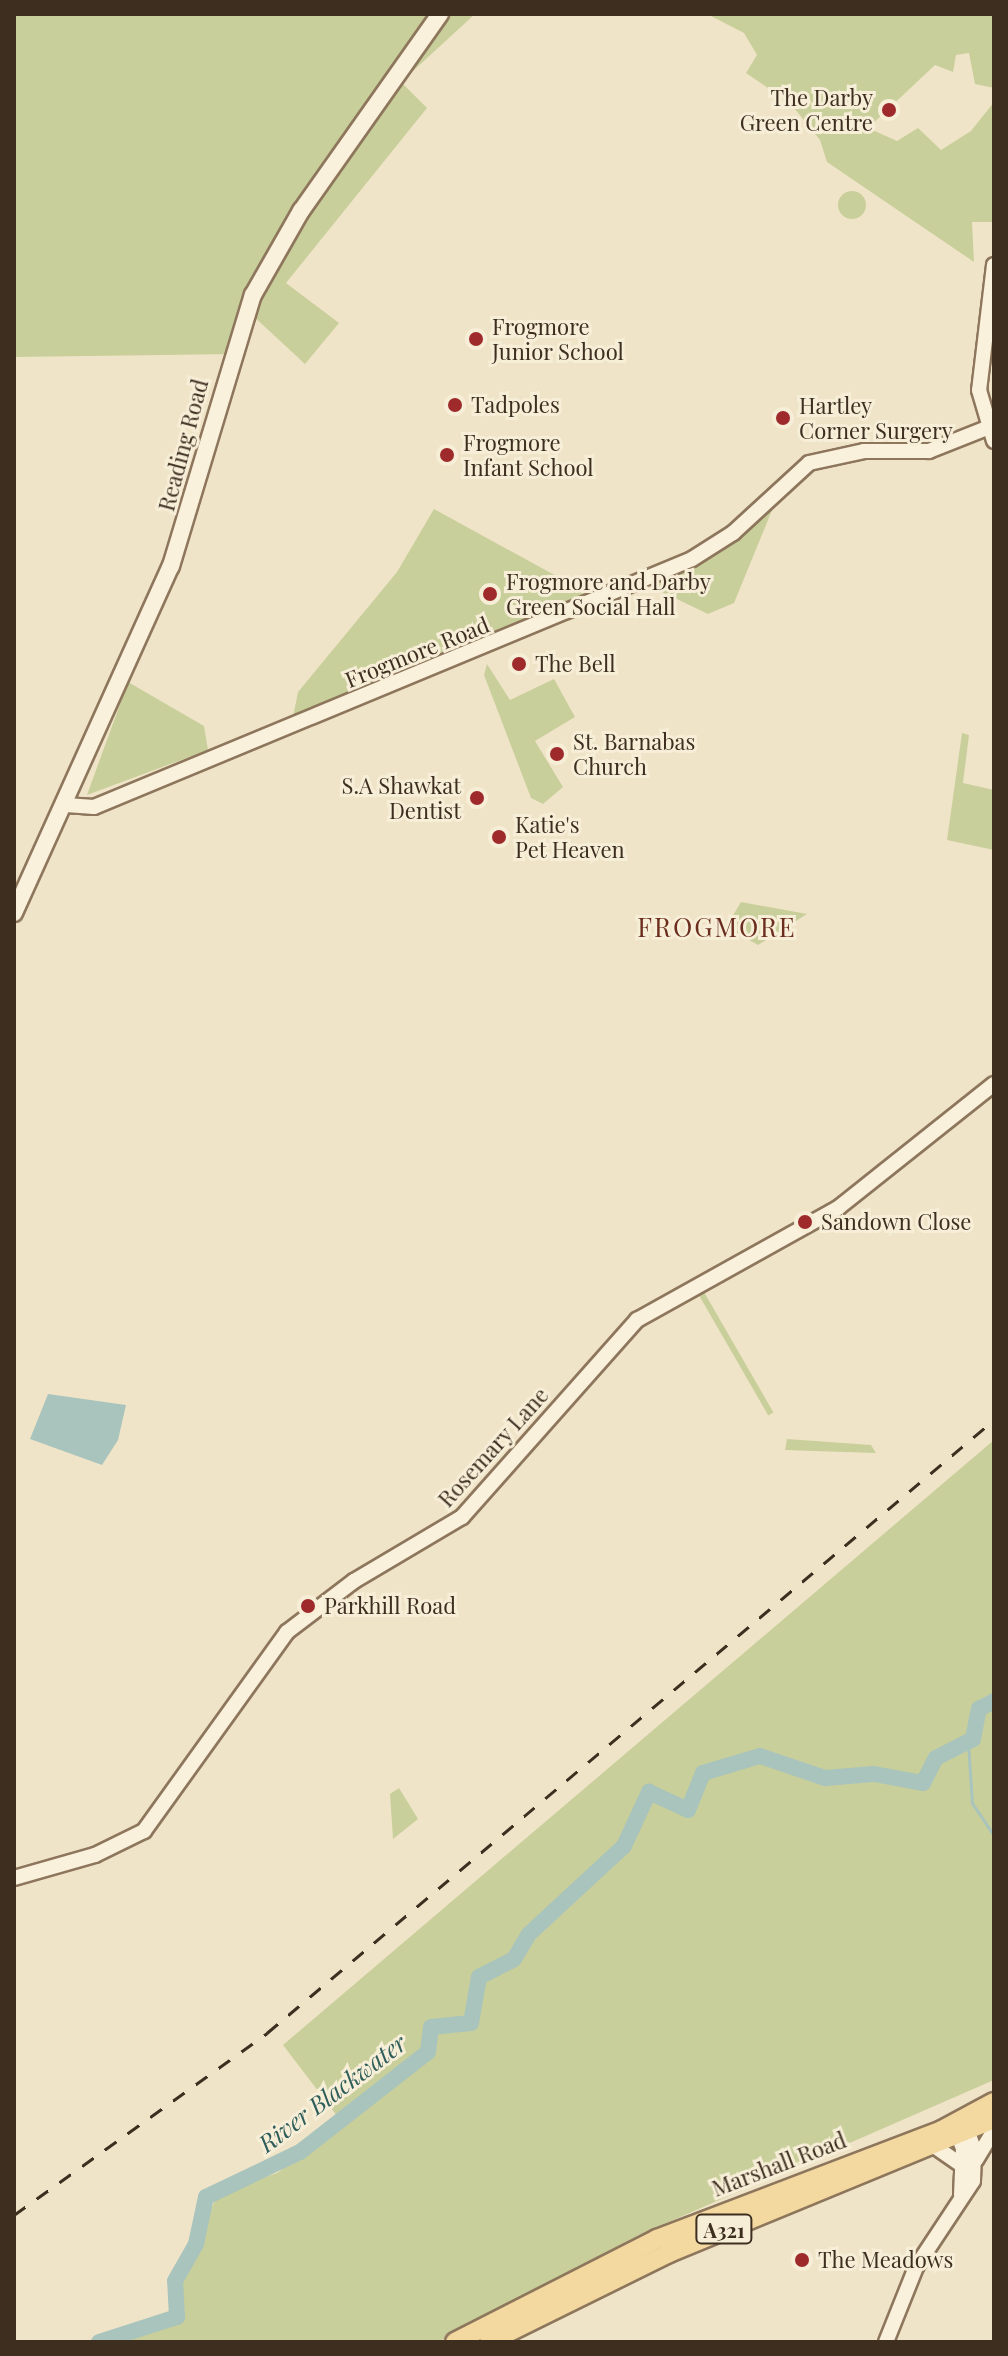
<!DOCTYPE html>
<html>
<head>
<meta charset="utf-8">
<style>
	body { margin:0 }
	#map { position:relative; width:1008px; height:2356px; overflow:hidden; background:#f0e4c8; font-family:"Playfair Display",serif }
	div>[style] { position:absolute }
	.green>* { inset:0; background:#c9cf9b; transform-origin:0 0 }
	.round { border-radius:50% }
	.water>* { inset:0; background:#a9c4bc }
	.stream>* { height:3px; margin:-1.5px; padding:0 1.5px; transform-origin:1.5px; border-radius:1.5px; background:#a9c4bc }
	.river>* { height:16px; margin:-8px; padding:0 8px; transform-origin:8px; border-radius:8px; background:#a9c4bc }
	.roads { filter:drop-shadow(2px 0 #8d765c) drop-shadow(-2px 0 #8d765c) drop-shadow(0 2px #8d765c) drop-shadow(0 -2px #8d765c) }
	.tertiary>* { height:14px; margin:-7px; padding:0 7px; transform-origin:7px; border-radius:7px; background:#faf1dc }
	.secondary>* { height:16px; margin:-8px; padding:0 8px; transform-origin:8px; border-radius:8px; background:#faf1dc }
	.primary>* { height:18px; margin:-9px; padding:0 9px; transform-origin:9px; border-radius:9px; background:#f3d9a0 }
	.rail>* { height:3px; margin-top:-1.5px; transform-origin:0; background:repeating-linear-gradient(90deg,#3d2e20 0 14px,transparent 0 28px) }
	.dots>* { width:22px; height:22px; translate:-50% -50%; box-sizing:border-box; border:4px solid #f7eed8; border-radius:50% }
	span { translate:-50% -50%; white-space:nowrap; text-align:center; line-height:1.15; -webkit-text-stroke:6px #f7eed8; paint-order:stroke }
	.shield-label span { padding:2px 6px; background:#f7eed8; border:2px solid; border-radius:6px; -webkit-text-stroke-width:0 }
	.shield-label { font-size:20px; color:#3d2e20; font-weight:700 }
	.poi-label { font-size:22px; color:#3d2e20 }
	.right { translate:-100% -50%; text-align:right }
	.left { translate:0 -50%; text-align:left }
	.street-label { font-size:22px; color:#3d2e20 }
	.water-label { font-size:24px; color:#2f5d5a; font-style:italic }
	.quarter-label { font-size:26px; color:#6b2e1e; letter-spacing:2px }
	.frame { position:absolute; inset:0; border:16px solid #3d2e20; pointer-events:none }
</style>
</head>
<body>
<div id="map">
	<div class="green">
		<div style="clip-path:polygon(14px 14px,475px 14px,401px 82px,427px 108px,286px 283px,339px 323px,305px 364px,252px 315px,238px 354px,14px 357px)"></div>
		<div style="clip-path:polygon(707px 14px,994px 14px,994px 88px,975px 84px,969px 53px,956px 55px,953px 72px,935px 65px,868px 128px,897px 141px,918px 128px,941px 150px,971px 131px,994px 102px,994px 222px,972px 222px,974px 262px,827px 162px,820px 140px,790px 103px,746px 73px,757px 55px,744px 33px)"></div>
		<div class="round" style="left:838px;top:191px;width:28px;height:28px"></div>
		<div style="clip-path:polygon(775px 503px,734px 603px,708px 614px,658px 590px,659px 581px,725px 547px)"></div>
		<div style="clip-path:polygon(434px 509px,591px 595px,292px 722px,298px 692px,397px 572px)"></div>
		<div style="clip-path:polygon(487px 664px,510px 700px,554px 679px,575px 717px,535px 741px,563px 787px,543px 804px,531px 798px,484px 675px)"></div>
		<div style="clip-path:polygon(128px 682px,204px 726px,208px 750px,87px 795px)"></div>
		<div style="clip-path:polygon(962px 733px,969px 735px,963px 783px,994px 790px,994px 850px,947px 840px)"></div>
		<div style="clip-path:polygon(741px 902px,807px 914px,758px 945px,726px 927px)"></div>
		<div style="left:704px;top:1292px;width:139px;height:6px;rotate:60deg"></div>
		<div style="clip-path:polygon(787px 1439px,871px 1445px,876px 1453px,785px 1450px)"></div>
		<div style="clip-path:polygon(994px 1440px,994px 2080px,639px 2235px,438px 2342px,120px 2342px,182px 2320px,181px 2279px,218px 2193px,277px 2173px,344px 2125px,283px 2045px)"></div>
		<div style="clip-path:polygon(399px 1788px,418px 1819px,393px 1839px,390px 1794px)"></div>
	</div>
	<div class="water">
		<div style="clip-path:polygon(48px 1394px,126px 1405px,118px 1440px,102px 1465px,30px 1439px)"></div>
	</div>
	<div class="stream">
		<div style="left:968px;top:1743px;width:60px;rotate:86.2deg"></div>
		<div style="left:972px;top:1803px;width:40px;rotate:56deg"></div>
	</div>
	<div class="river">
		<div style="left:99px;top:2342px;width:82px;rotate:-17.8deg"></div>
		<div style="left:177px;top:2317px;width:36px;rotate:-93deg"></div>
		<div style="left:175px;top:2281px;width:43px;rotate:-60.4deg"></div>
		<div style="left:196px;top:2244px;width:48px;rotate:-78deg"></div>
		<div style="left:206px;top:2197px;width:104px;rotate:-25.6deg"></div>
		<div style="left:300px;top:2152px;width:162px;rotate:-38deg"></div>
		<div style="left:428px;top:2052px;width:25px;rotate:-83deg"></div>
		<div style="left:431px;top:2027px;width:40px;rotate:-5.7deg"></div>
		<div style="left:471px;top:2023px;width:47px;rotate:-80.1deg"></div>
		<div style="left:479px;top:1977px;width:39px;rotate:-27deg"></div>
		<div style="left:514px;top:1959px;width:29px;rotate:-59deg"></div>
		<div style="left:529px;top:1934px;width:129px;rotate:-42.8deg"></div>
		<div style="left:624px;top:1846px;width:60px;rotate:-65.2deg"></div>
		<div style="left:649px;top:1792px;width:43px;rotate:24.8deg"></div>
		<div style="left:688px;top:1810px;width:40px;rotate:-68deg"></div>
		<div style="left:703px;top:1773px;width:59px;rotate:-16.6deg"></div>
		<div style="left:760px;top:1756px;width:69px;rotate:18.7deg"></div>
		<div style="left:825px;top:1778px;width:49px;rotate:-4.7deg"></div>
		<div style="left:874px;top:1774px;width:50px;rotate:10.4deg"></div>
		<div style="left:923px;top:1783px;width:28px;rotate:-63deg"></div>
		<div style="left:936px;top:1758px;width:42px;rotate:-27.2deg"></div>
		<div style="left:973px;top:1739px;width:31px;rotate:-79deg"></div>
		<div style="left:979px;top:1709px;width:17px;rotate:-28deg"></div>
	</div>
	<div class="roads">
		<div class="tertiary">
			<div style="left:994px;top:265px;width:126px;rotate:96.8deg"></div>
			<div style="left:979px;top:390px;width:53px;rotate:73.6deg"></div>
			<div style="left:66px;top:805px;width:28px;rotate:4deg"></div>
			<div style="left:94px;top:807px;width:647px;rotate:-22.52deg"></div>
			<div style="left:692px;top:559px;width:49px;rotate:-32.4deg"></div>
			<div style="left:733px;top:533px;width:103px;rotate:-42.6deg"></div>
			<div style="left:809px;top:463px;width:56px;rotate:-12.3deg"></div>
			<div style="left:864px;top:451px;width:65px"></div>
			<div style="left:929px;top:451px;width:62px;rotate:-21.6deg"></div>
			<div style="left:14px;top:1878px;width:84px;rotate:-15.9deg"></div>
			<div style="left:95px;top:1855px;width:55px;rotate:-26.1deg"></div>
			<div style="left:144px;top:1831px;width:245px;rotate:-54.3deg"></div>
			<div style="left:287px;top:1632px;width:84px;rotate:-37.3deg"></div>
			<div style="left:354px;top:1581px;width:126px;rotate:-30.7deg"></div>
			<div style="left:462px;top:1517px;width:264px;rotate:-48.4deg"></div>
			<div style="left:637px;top:1320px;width:230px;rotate:-29.1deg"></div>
			<div style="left:838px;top:1208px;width:199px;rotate:-38.5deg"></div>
			<div style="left:954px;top:2125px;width:26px;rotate:69deg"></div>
			<div style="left:963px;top:2149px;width:46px;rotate:92.5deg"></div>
			<div style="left:937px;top:2148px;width:32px;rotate:35deg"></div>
			<div style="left:976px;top:2160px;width:35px;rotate:-59deg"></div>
			<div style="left:886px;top:2342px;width:81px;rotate:-68.2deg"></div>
			<div style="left:916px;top:2267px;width:103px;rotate:-56.5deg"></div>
			<div style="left:973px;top:2181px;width:32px;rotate:-88deg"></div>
			<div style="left:974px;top:2149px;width:27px;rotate:-110deg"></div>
		</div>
		<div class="secondary">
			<div style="left:14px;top:913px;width:381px;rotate:-65.7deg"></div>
			<div style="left:171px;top:566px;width:283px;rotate:-73.2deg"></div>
			<div style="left:253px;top:295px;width:97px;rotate:-60.3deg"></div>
			<div style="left:301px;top:211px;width:241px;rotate:-54.8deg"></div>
		</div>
		<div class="primary">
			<div style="left:455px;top:2342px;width:227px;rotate:-27deg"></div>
			<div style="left:657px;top:2239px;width:305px;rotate:-20.9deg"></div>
			<div style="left:942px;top:2130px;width:59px;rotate:-28.3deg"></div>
			<div style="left:489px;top:2342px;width:201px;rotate:-26.3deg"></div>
			<div style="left:669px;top:2253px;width:352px;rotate:-22.4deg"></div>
		</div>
	</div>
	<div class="rail">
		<div style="left:14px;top:2215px;width:312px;rotate:-35.7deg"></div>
		<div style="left:267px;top:2033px;width:951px;rotate:-40.14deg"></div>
	</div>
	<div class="dots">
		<div style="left:889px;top:110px;background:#9e2a2b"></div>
		<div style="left:476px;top:339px;background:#9e2a2b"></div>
		<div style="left:455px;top:405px;background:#9e2a2b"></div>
		<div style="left:783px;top:418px;background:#9e2a2b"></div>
		<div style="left:447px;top:455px;background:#9e2a2b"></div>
		<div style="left:490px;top:594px;background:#9e2a2b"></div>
		<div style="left:519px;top:664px;background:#9e2a2b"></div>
		<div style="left:557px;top:754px;background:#9e2a2b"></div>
		<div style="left:477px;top:798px;background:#9e2a2b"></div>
		<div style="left:499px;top:837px;background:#9e2a2b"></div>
		<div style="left:805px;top:1222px;background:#9e2a2b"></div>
		<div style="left:308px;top:1606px;background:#9e2a2b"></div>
		<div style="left:802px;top:2260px;background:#9e2a2b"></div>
	</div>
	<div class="shield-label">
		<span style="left:724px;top:2229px">A321</span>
	</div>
	<div class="poi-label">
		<span class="right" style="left:873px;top:110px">The Darby<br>Green Centre</span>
		<span class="left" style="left:492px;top:339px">Frogmore<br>Junior School</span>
		<span class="left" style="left:471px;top:405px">Tadpoles</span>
		<span class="left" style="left:799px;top:418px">Hartley<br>Corner Surgery</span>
		<span class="left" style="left:463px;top:455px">Frogmore<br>Infant School</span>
		<span class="left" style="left:506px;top:594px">Frogmore and Darby<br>Green Social Hall</span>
		<span class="left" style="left:535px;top:664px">The Bell</span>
		<span class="left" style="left:573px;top:754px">St. Barnabas<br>Church</span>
		<span class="right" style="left:461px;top:798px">S.A Shawkat<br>Dentist</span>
		<span class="left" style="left:515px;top:837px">Katie's<br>Pet Heaven</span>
		<span class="left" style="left:821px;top:1222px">Sandown Close</span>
		<span class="left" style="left:324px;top:1606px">Parkhill Road</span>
		<span class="left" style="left:818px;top:2260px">The Meadows</span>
	</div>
	<div class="street-label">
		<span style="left:183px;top:445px;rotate:-75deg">Reading Road</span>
		<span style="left:417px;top:652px;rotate:-22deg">Frogmore Road</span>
		<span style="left:493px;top:1447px;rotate:-48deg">Rosemary Lane</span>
		<span style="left:779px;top:2164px;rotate:-21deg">Marshall Road</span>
	</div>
	<div class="water-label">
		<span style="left:332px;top:2093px;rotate:-37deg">River Blackwater</span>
	</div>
	<div class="quarter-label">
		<span style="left:717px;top:927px">FROGMORE</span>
	</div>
	<div class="frame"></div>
</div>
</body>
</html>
